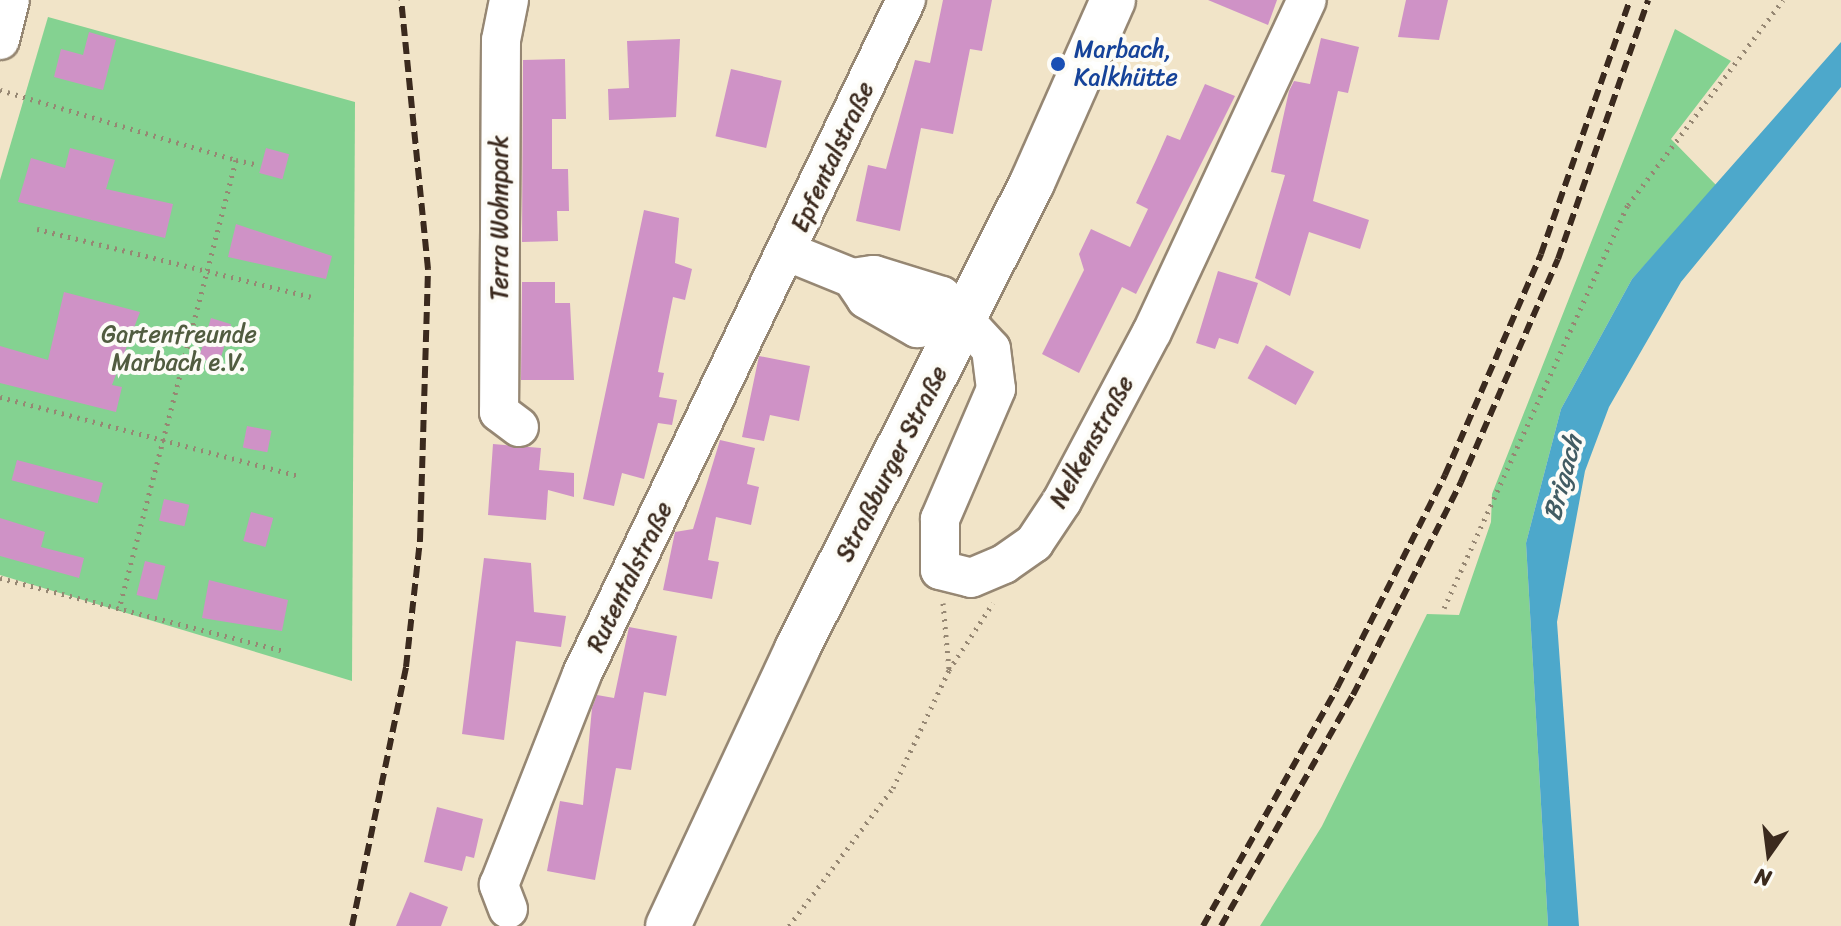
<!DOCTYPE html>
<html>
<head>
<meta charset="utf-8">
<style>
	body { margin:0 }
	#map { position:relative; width:1841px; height:926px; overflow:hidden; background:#f1e4c8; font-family:Sriracha,sans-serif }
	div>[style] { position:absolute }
	.green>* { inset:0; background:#84d291 }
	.water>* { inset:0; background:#4da8cb }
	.building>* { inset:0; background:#cf92c6; transform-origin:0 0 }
	.path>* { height:5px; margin-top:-2.5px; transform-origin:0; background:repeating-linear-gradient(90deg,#968773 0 2px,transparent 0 8px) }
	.roads { filter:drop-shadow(2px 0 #968773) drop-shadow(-2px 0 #968773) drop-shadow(0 2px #968773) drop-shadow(0 -2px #968773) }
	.minor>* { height:38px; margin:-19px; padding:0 19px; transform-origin:19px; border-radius:19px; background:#fff }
	.major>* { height:44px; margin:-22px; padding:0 22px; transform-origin:22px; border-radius:22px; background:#fff }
	.rail>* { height:6px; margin-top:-3px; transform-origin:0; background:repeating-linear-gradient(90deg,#3b2a1e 0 12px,transparent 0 18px) }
	.dots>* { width:22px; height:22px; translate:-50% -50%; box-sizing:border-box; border:4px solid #fdfcf7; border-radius:50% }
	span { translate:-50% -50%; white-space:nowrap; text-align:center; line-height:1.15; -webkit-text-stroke:8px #fdfcf7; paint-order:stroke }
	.transit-label { font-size:24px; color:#164399 }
	.left { translate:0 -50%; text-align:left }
	.street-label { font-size:24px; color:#3b2a1e }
	.park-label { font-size:24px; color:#515c40 }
	.water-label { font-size:26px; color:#425c63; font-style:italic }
	.north { position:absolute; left:1729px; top:814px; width:80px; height:80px; -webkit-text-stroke:6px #fdfcf7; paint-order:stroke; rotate:194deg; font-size:22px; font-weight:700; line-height:32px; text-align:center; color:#3b2a1e }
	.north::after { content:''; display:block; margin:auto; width:28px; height:36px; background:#3b2a1e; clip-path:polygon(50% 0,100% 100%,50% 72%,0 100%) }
</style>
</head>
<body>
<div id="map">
	<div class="green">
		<div style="clip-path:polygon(48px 17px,355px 102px,352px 681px,0 575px,0 180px)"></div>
		<div style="clip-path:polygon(1675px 29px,1731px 61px,1671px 139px,1717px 186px,1632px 279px,1561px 409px,1526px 543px,1548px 926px,1260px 926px,1322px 826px,1427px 614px,1459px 615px,1491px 522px,1492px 494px)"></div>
	</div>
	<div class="water">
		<div style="clip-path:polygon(1841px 42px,1841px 87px,1681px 282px,1609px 407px,1585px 471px,1557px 622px,1579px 926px,1548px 926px,1526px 543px,1561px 409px,1632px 279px)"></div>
	</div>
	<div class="building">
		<div style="clip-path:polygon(943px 0,992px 0,982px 51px,970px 49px,953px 134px,921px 128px,900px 231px,856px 221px,868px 165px,886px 169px,915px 60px,930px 63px)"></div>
		<div style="clip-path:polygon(1208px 0,1277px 0,1268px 25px)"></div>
		<div style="clip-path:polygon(1406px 0,1448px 0,1439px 40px,1398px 37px)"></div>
		<div style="clip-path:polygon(89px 32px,116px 40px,103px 90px,54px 77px,61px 49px,83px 55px)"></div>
		<div style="clip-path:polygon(1321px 38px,1359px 47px,1348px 93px,1338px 91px,1313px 201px,1369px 220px,1360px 249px,1309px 232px,1290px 296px,1255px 278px,1285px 175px,1271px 172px,1289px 91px,1294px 81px,1310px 84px)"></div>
		<div style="clip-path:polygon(680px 39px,676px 117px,609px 120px,608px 89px,629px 88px,627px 41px)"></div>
		<div style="clip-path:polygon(565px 59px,566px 119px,552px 119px,552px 169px,568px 169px,569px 211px,557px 211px,558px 241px,522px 242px,523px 60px)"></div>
		<div style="left:731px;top:69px;width:52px;height:69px;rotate:13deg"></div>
		<div style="clip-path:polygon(1205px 84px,1235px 96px,1136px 294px,1122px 287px,1079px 373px,1042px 354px,1084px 270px,1079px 254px,1091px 229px,1130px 247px,1148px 209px,1136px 203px,1156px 160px,1167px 135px,1180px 140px)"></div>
		<div style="clip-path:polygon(70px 148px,115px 160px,106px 189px,173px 204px,165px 238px,18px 202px,31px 158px,65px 168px)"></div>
		<div style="left:266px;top:148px;width:24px;height:26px;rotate:15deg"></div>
		<div style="clip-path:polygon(644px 210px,679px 218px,675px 263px,692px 269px,685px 300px,673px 297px,658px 372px,664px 373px,659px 397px,677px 400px,672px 425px,658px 423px,644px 479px,622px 473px,614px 506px,583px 499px)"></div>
		<div style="clip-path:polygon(236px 224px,332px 256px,326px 279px,228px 257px)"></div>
		<div style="clip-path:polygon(1218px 271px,1258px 283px,1238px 344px,1219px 338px,1215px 349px,1196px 343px)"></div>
		<div style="clip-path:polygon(522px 282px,555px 282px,555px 303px,570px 303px,574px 380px,521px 380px)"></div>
		<div style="clip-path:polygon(64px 292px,140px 312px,112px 385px,122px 387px,116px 412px,0 383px,0 346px,48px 360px)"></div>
		<div style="left:211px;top:318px;width:21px;height:42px;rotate:17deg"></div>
		<div style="left:1266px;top:345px;width:55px;height:38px;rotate:29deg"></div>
		<div style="clip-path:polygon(759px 356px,810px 366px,799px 421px,770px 415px,764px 441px,742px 437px)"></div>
		<div style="left:247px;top:426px;width:25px;height:22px;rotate:11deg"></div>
		<div style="clip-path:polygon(720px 440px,755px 448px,747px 484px,759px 487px,751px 525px,716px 517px,708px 560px,719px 562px,712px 599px,663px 590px,675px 532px,693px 529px)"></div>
		<div style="clip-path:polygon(493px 444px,541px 448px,539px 470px,574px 473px,574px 497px,548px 490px,546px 520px,488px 515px)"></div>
		<div style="left:17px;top:460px;width:89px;height:21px;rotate:15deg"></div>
		<div style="left:164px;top:499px;width:26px;height:22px;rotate:13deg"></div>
		<div style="left:251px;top:512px;width:23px;height:30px;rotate:15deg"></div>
		<div style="clip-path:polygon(0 518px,45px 532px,41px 547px,84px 558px,79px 578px,0 556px)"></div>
		<div style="clip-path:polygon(484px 558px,531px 563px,534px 612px,566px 616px,561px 647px,516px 641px,504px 740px,462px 734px)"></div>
		<div style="left:145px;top:561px;width:21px;height:35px;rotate:14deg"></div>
		<div style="clip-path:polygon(209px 580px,288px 600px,282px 631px,202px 618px)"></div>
		<div style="clip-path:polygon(629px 627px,677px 636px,666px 696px,644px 692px,631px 770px,616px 768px,595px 880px,547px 871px,560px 801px,583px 805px,592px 708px,597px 695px,614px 698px)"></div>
		<div style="clip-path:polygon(437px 807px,483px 819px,474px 858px,466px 856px,462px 871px,424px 862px)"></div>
		<div style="clip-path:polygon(410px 892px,448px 907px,441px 926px,396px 926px)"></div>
	</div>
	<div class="path">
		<div style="left:0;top:90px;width:246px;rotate:16.5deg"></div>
		<div style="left:236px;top:160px;width:465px;rotate:104.6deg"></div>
		<div style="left:236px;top:160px;width:19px;rotate:12deg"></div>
		<div style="left:37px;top:229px;width:282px;rotate:13.9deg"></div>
		<div style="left:0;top:397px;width:310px;rotate:14.8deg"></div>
		<div style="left:0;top:578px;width:290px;rotate:14.4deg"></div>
		<div style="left:943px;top:603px;width:66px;rotate:84.8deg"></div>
		<div style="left:1444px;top:608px;width:443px;rotate:-65.5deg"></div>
		<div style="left:1628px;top:205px;width:257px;rotate:-52.9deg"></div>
		<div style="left:789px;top:926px;width:173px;rotate:-53deg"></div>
		<div style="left:893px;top:788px;width:131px;rotate:-64.6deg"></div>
		<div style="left:949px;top:670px;width:80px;rotate:-56.7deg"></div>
	</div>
	<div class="roads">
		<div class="minor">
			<div style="left:509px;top:0;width:41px;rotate:101.3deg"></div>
			<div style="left:501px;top:40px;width:372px;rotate:90.3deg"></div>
			<div style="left:499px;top:412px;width:25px;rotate:37deg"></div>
			<div style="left:0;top:40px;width:41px;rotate:-76deg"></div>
			<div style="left:788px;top:252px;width:69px;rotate:22.1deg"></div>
			<div style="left:852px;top:278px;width:22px;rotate:-8deg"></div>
			<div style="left:874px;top:275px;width:71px;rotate:17.2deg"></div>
			<div style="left:942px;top:296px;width:72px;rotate:47.2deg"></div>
			<div style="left:991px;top:349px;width:40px;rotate:82.9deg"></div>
			<div style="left:996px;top:389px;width:142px;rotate:113.3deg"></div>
			<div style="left:940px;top:519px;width:51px;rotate:90deg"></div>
			<div style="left:940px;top:570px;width:32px;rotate:14deg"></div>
			<div style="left:971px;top:578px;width:36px;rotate:-23deg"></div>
			<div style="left:1004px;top:564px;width:37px;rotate:-35deg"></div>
			<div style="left:1034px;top:543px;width:50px;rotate:-56.3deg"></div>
			<div style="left:1062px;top:501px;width:191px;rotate:-62deg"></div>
			<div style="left:1152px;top:332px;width:366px;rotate:-65deg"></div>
			<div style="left:852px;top:278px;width:25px;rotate:56deg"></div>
			<div style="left:866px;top:299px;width:59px;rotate:29.6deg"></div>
			<div style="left:917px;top:328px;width:46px;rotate:-6.2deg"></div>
			<div style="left:508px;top:909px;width:26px;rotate:-111deg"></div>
			<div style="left:499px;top:885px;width:227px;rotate:-68.5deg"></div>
			<div style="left:582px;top:674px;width:748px;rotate:-64.33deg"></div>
		</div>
		<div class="major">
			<div style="left:668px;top:926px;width:306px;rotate:-65deg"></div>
			<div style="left:797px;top:649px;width:522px;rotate:-63.24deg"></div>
			<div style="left:1032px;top:183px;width:200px;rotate:-66.1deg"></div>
		</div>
	</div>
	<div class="rail">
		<div style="left:352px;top:926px;width:265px;rotate:-78.2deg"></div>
		<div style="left:406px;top:667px;width:128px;rotate:-83.7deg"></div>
		<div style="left:420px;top:540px;width:271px;rotate:-88.3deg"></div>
		<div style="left:428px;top:269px;width:270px;rotate:-95.7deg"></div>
		<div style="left:1203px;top:926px;width:273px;rotate:-60.6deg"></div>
		<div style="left:1337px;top:688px;width:239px;rotate:-63.1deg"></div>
		<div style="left:1445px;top:475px;width:241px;rotate:-66.5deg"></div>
		<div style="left:1541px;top:254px;width:269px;rotate:-70.7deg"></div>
		<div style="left:1221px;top:926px;width:266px;rotate:-60.3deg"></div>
		<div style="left:1353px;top:695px;width:239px;rotate:-63.1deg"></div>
		<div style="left:1461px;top:482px;width:243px;rotate:-66.5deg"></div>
		<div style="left:1558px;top:259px;width:274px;rotate:-70.8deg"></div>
	</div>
	<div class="dots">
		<div style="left:1058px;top:64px;background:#1a4fb4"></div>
	</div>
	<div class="transit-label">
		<span class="left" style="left:1074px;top:64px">Marbach,<br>Kalkhütte</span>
	</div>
	<div class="street-label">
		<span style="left:833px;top:157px;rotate:-65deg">Epfentalstraße</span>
		<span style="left:500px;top:218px;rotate:-90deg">Terra Wohnpark</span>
		<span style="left:1092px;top:442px;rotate:-61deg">Nelkenstraße</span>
		<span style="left:892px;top:464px;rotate:-63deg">Straßburger Straße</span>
		<span style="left:630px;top:577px;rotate:-64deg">Rutentalstraße</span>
	</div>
	<div class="park-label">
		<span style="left:179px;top:349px">Gartenfreunde<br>Marbach e.V.</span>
	</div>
	<div class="water-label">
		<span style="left:1563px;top:478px;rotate:-75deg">Brigach</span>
	</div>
	<div class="north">N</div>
</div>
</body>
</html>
